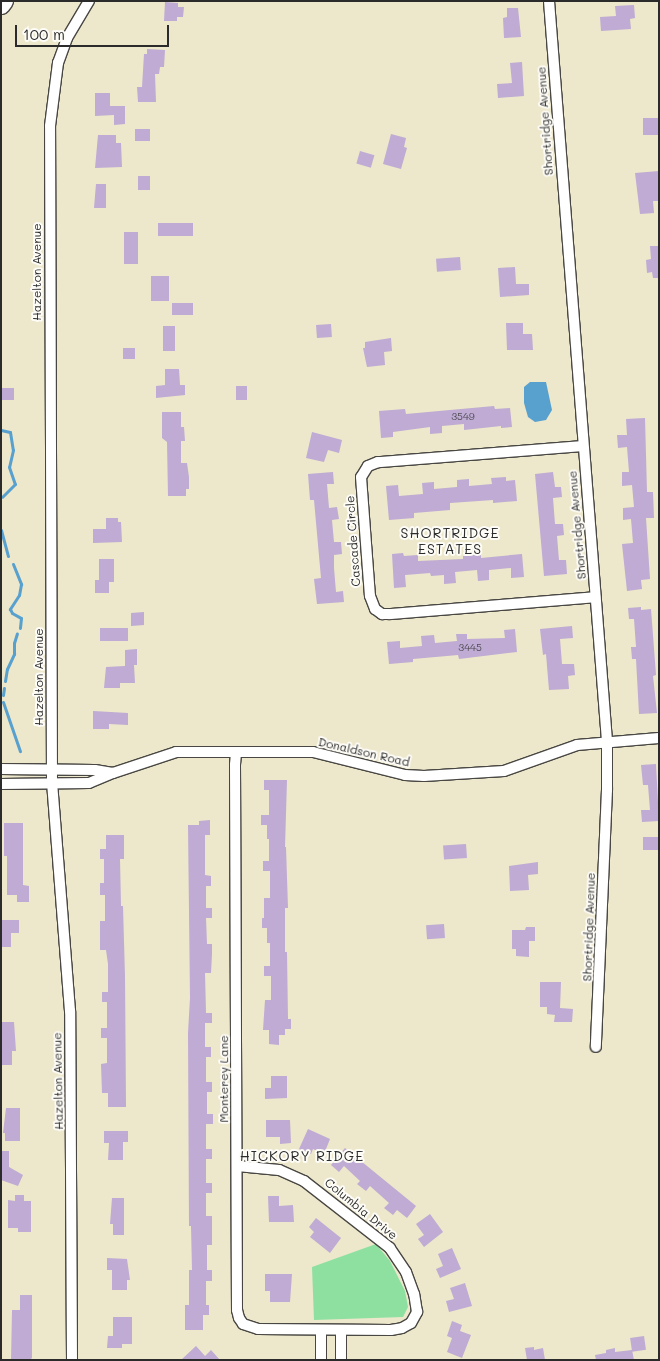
<!DOCTYPE html>
<html>
<head>
<meta charset="utf-8">
<style>
	body { margin:0 }
	#map { position:relative; width:660px; height:1361px; overflow:hidden; background:#ede7cb; font-family:Mali,sans-serif }
	div>[style] { position:absolute }
	.green>* { inset:0; background:#8ee0a1 }
	.water>* { inset:0; background:#58a1cf }
	.stream>* { height:3px; margin:-1.5px; padding:0 1.5px; transform-origin:1.5px; border-radius:1.5px; background:#58a1cf }
	.building>* { inset:0; background:#bfabd3; transform-origin:0 0 }
	.roads { filter:drop-shadow(1px 0 #484743) drop-shadow(-1px 0 #484743) drop-shadow(0 1px #484743) drop-shadow(0 -1px #484743) }
	.street>* { height:10px; margin:-5px; padding:0 5px; transform-origin:5px; border-radius:5px; background:#fff }
	.highway>* { height:18px; margin:-9px; padding:0 9px; transform-origin:9px; border-radius:9px; background:#fff }
	span { translate:-50% -50%; white-space:nowrap; text-align:center; line-height:1.15; -webkit-text-stroke:4px #fdfcf7; paint-order:stroke }
	.number-label { font-size:10px; color:#504b55 }
	.number-label span { -webkit-text-stroke-width:0 }
	.street-label { font-size:12px; color:#2b2b2b }
	.neighbourhood-label { font-size:14px; color:#2b2b2b; letter-spacing:1px }
	.frame { position:absolute; inset:0; border:2px solid #2b2b2b; pointer-events:none }
	.scale { position:absolute; left:15px; top:25px; width:154px; height:22px; box-sizing:border-box; border:2px solid #2b2b2b; border-top:0; padding-left:6px; font-size:15px; line-height:18px; white-space:nowrap; color:#2b2b2b; -webkit-text-stroke:4px #fdfcf7; paint-order:stroke }
</style>
</head>
<body>
<div id="map">
	<div class="green">
		<div style="clip-path:polygon(376px 1244px,390px 1261px,405px 1291px,408px 1307px,403px 1317px,314px 1320px,312px 1267px)"></div>
	</div>
	<div class="water">
		<div style="clip-path:polygon(530px 382px,546px 382px,552px 410px,546px 420px,535px 422px,528px 417px,524px 403px,524px 387px)"></div>
	</div>
	<div class="stream">
		<div style="left:1px;top:430px;width:9px;rotate:13deg"></div>
		<div style="left:10px;top:432px;width:18px;rotate:81deg"></div>
		<div style="left:13px;top:450px;width:17px;rotate:103deg"></div>
		<div style="left:9px;top:467px;width:18px;rotate:71deg"></div>
		<div style="left:15px;top:484px;width:18px;rotate:135deg"></div>
		<div style="left:1px;top:530px;width:27px;rotate:75deg"></div>
		<div style="left:13px;top:564px;width:22px;rotate:68deg"></div>
		<div style="left:21px;top:584px;width:11px;rotate:100deg"></div>
		<div style="left:19px;top:595px;width:17px;rotate:123deg"></div>
		<div style="left:10px;top:609px;width:4px;rotate:63deg"></div>
		<div style="left:12px;top:613px;width:10px;rotate:29deg"></div>
		<div style="left:21px;top:618px;width:10px;rotate:96deg"></div>
		<div style="left:5px;top:681px;width:12px;rotate:-81deg"></div>
		<div style="left:7px;top:669px;width:17px;rotate:-65deg"></div>
		<div style="left:14px;top:654px;width:11px;rotate:-90deg"></div>
		<div style="left:14px;top:643px;width:10px;rotate:-73deg"></div>
		<div style="left:3px;top:695px;width:7px;rotate:-82deg"></div>
		<div style="left:3px;top:702px;width:52px;rotate:70.9deg"></div>
	</div>
	<div class="building">
		<div style="clip-path:polygon(165px 2px,178px 3px,178px 7px,184px 7px,183px 17px,177px 17px,177px 21px,164px 21px)"></div>
		<div style="clip-path:polygon(634px 5px,635px 18px,630px 19px,631px 29px,601px 31px,600px 17px,616px 16px,615px 6px)"></div>
		<div style="clip-path:polygon(507px 8px,518px 8px,521px 37px,504px 38px,503px 18px,507px 17px)"></div>
		<div style="clip-path:polygon(147px 49px,165px 50px,164px 67px,160px 67px,159px 74px,155px 74px,156px 102px,138px 102px,137px 87px,142px 87px,144px 54px,147px 54px)"></div>
		<div style="clip-path:polygon(522px 62px,524px 96px,498px 98px,497px 84px,512px 83px,510px 63px)"></div>
		<div style="clip-path:polygon(95px 93px,110px 93px,110px 106px,125px 106px,125px 124px,114px 125px,114px 115px,95px 116px)"></div>
		<div style="left:659px;top:118px;width:17px;height:16px;rotate:90deg"></div>
		<div style="left:135px;top:129px;width:15px;height:12px"></div>
		<div style="clip-path:polygon(391px 134px,406px 138px,404px 147px,407px 148px,401px 169px,383px 164px)"></div>
		<div style="clip-path:polygon(98px 135px,116px 135px,116px 143px,121px 143px,122px 167px,95px 168px)"></div>
		<div style="left:360px;top:151px;width:15px;height:13px;rotate:16deg"></div>
		<div style="clip-path:polygon(659px 171px,659px 201px,653px 201px,654px 213px,640px 214px,635px 173px)"></div>
		<div style="left:138px;top:176px;width:12px;height:14px"></div>
		<div style="clip-path:polygon(96px 184px,106px 184px,106px 208px,94px 208px)"></div>
		<div style="left:158px;top:223px;width:35px;height:13px"></div>
		<div style="left:124px;top:232px;width:14px;height:32px"></div>
		<div style="clip-path:polygon(650px 246px,659px 246px,659px 278px,653px 278px,652px 272px,647px 273px,646px 260px,651px 259px)"></div>
		<div style="left:460px;top:257px;width:13px;height:24px;rotate:86deg"></div>
		<div style="clip-path:polygon(515px 267px,516px 284px,529px 284px,529px 295px,500px 297px,498px 268px)"></div>
		<div style="left:151px;top:276px;width:18px;height:25px"></div>
		<div style="left:193px;top:303px;width:12px;height:21px;rotate:90deg"></div>
		<div style="clip-path:polygon(506px 323px,523px 323px,523px 334px,532px 334px,533px 350px,507px 350px)"></div>
		<div style="left:331px;top:324px;width:13px;height:15px;rotate:86deg"></div>
		<div style="left:163px;top:326px;width:12px;height:25px"></div>
		<div style="clip-path:polygon(391px 338px,392px 351px,384px 352px,385px 365px,367px 367px,363px 348px,365px 348px,365px 342px)"></div>
		<div style="left:123px;top:348px;width:12px;height:11px"></div>
		<div style="clip-path:polygon(165px 369px,179px 369px,180px 385px,185px 385px,185px 395px,156px 398px,156px 386px,165px 385px)"></div>
		<div style="left:236px;top:386px;width:11px;height:14px"></div>
		<div style="left:14px;top:388px;width:12px;height:13px;rotate:90deg"></div>
		<div style="clip-path:polygon(494px 406px,495px 409px,510px 408px,512px 427px,501px 428px,501px 426px,464px 430px,464px 424px,442px 426px,442px 433px,430px 434px,430px 427px,393px 432px,393px 437px,381px 438px,379px 411px,405px 409px,406px 414px)"></div>
		<div style="clip-path:polygon(162px 412px,181px 412px,181px 427px,184px 427px,185px 441px,181px 441px,181px 463px,187px 463px,189px 477px,189px 489px,186px 489px,186px 496px,168px 496px,167px 442px,162px 438px)"></div>
		<div style="clip-path:polygon(645px 418px,647px 492px,653px 492px,654px 518px,646px 518px,650px 579px,641px 580px,642px 589px,627px 591px,622px 544px,633px 543px,631px 519px,623px 520px,623px 508px,634px 507px,632px 485px,622px 486px,622px 472px,629px 472px,627px 447px,618px 448px,617px 435px,627px 435px,626px 419px)"></div>
		<div style="clip-path:polygon(312px 432px,342px 440px,339px 453px,328px 450px,324px 462px,306px 458px)"></div>
		<div style="clip-path:polygon(333px 472px,334px 484px,327px 484px,329px 508px,337px 507px,339px 519px,332px 520px,334px 542px,341px 542px,342px 554px,334px 555px,334px 568px,336px 592px,343px 591px,344px 602px,317px 604px,314px 579px,321px 578px,314px 500px,310px 500px,308px 474px)"></div>
		<div style="clip-path:polygon(553px 472px,555px 487px,561px 487px,562px 497px,553px 498px,555px 524px,563px 524px,564px 535px,557px 536px,559px 560px,566px 560px,567px 574px,544px 576px,535px 474px)"></div>
		<div style="clip-path:polygon(506px 477px,506px 481px,515px 480px,517px 501px,493px 503px,493px 500px,450px 503px,450px 510px,414px 513px,414px 518px,389px 520px,386px 486px,398px 485px,399px 496px,423px 494px,422px 483px,434px 482px,434px 489px,457px 487px,457px 480px,469px 479px,469px 486px,492px 484px,491px 478px)"></div>
		<div style="clip-path:polygon(106px 518px,118px 518px,118px 522px,121px 522px,122px 542px,93px 543px,93px 529px,106px 529px)"></div>
		<div style="clip-path:polygon(403px 553px,404px 556px,418px 555px,418px 561px,463px 559px,463px 556px,481px 554px,481px 558px,522px 554px,524px 577px,511px 578px,511px 568px,489px 570px,489px 580px,478px 581px,477px 570px,455px 572px,456px 583px,444px 584px,444px 575px,431px 576px,430px 573px,405px 575px,406px 587px,394px 588px,392px 554px)"></div>
		<div style="clip-path:polygon(99px 559px,114px 559px,114px 582px,109px 582px,109px 593px,95px 593px,95px 580px,99px 580px)"></div>
		<div style="clip-path:polygon(641px 607px,641px 610px,651px 609px,656px 675px,653px 676px,657px 713px,639px 714px,636px 659px,632px 659px,631px 647px,636px 647px,634px 619px,629px 619px,628px 608px)"></div>
		<div style="clip-path:polygon(144px 612px,144px 625px,131px 626px,131px 613px)"></div>
		<div style="clip-path:polygon(572px 626px,573px 638px,560px 639px,562px 664px,574px 664px,575px 675px,568px 676px,569px 689px,549px 690px,546px 654px,543px 655px,540px 629px)"></div>
		<div style="left:128px;top:628px;width:13px;height:28px;rotate:90deg"></div>
		<div style="clip-path:polygon(515px 629px,517px 652px,459px 659px,458px 655px,413px 659px,413px 662px,389px 664px,387px 642px,400px 641px,400px 648px,422px 646px,421px 636px,434px 635px,435px 643px,457px 641px,456px 634px,467px 634px,467px 639px,505px 638px,504px 630px)"></div>
		<div style="clip-path:polygon(137px 649px,137px 665px,134px 665px,135px 683px,120px 683px,120px 688px,104px 688px,106px 667px,125px 666px,125px 650px)"></div>
		<div style="clip-path:polygon(93px 711px,128px 713px,128px 725px,109px 724px,109px 729px,93px 729px)"></div>
		<div style="clip-path:polygon(656px 764px,659px 821px,642px 822px,641px 810px,650px 810px,648px 785px,643px 785px,641px 765px)"></div>
		<div style="clip-path:polygon(264px 780px,287px 780px,285px 847px,286px 847px,288px 908px,285px 908px,285px 952px,287px 952px,288px 1019px,291px 1019px,291px 1029px,285px 1029px,285px 1035px,279px 1035px,279px 1045px,269px 1044px,269px 1030px,263px 1030px,265px 1000px,271px 1000px,271px 976px,264px 976px,264px 966px,270px 966px,270px 943px,267px 943px,267px 928px,262px 928px,262px 918px,264px 918px,264px 898px,270px 898px,270px 871px,263px 871px,263px 861px,269px 861px,269px 839px,267px 839px,267px 825px,261px 825px,261px 815px,269px 815px,269px 790px,264px 790px)"></div>
		<div style="clip-path:polygon(210px 820px,210px 835px,205px 835px,205px 875px,211px 876px,211px 886px,206px 886px,206px 908px,212px 908px,212px 918px,206px 918px,207px 944px,212px 944px,212px 954px,211px 973px,205px 973px,206px 1013px,212px 1013px,212px 1023px,205px 1023px,205px 1047px,211px 1047px,211px 1057px,206px 1057px,206px 1082px,212px 1082px,212px 1092px,207px 1092px,207px 1114px,213px 1114px,213px 1124px,206px 1124px,206px 1149px,212px 1149px,212px 1159px,206px 1159px,206px 1183px,212px 1183px,212px 1193px,206px 1193px,206px 1216px,212px 1216px,212px 1245px,207px 1245px,207px 1270px,212px 1270px,212px 1281px,206px 1281px,206px 1305px,209px 1305px,209px 1315px,203px 1315px,203px 1330px,185px 1330px,185px 1305px,189px 1305px,189px 1270px,192px 1270px,191px 1226px,189px 1226px,188px 1033px,190px 998px,188px 825px,199px 825px,199px 821px)"></div>
		<div style="clip-path:polygon(4px 823px,23px 823px,23px 885px,29px 886px,29px 902px,17px 902px,17px 895px,7px 895px,7px 856px,4px 856px)"></div>
		<div style="clip-path:polygon(106px 835px,124px 835px,124px 859px,120px 859px,121px 906px,123px 906px,125px 977px,126px 1107px,108px 1107px,108px 1093px,102px 1093px,101px 1064px,107px 1063px,107px 1038px,101px 1038px,101px 1028px,107px 1028px,107px 1002px,102px 1002px,102px 992px,108px 992px,108px 964px,106px 950px,100px 950px,100px 921px,105px 921px,105px 895px,100px 895px,100px 883px,104px 883px,104px 859px,100px 859px,100px 849px,106px 849px)"></div>
		<div style="left:659px;top:837px;width:13px;height:16px;rotate:90deg"></div>
		<div style="left:466px;top:844px;width:14px;height:23px;rotate:86deg"></div>
		<div style="clip-path:polygon(538px 862px,538px 874px,528px 875px,529px 890px,510px 891px,509px 866px)"></div>
		<div style="clip-path:polygon(1px 920px,19px 920px,19px 933px,11px 933px,11px 947px,1px 947px)"></div>
		<div style="left:444px;top:924px;width:14px;height:18px;rotate:86deg"></div>
		<div style="clip-path:polygon(526px 927px,535px 927px,535px 941px,529px 941px,529px 957px,516px 956px,516px 949px,512px 949px,512px 930px,525px 930px)"></div>
		<div style="clip-path:polygon(540px 982px,561px 982px,560px 1008px,573px 1009px,572px 1022px,554px 1022px,555px 1015px,547px 1014px,547px 1007px,540px 1007px)"></div>
		<div style="clip-path:polygon(1px 1022px,14px 1022px,16px 1051px,12px 1051px,12px 1065px,1px 1065px)"></div>
		<div style="clip-path:polygon(271px 1076px,287px 1076px,287px 1098px,265px 1099px,265px 1088px,271px 1088px)"></div>
		<div style="clip-path:polygon(6px 1108px,20px 1108px,20px 1141px,5px 1141px,5px 1133px,3px 1133px)"></div>
		<div style="clip-path:polygon(266px 1120px,290px 1120px,291px 1143px,280px 1144px,280px 1137px,266px 1137px)"></div>
		<div style="clip-path:polygon(308px 1129px,330px 1139px,324px 1154px,313px 1149px,311px 1154px,299px 1149px)"></div>
		<div style="clip-path:polygon(104px 1131px,128px 1131px,128px 1142px,123px 1142px,123px 1160px,108px 1160px,109px 1143px,104px 1143px)"></div>
		<div style="clip-path:polygon(345px 1148px,416px 1206px,407px 1218px,397px 1210px,393px 1215px,384px 1208px,389px 1203px,370px 1186px,366px 1191px,357px 1184px,360px 1181px,344px 1166px,339px 1172px,331px 1165px)"></div>
		<div style="clip-path:polygon(1px 1151px,9px 1151px,9px 1167px,23px 1175px,18px 1186px,1px 1180px)"></div>
		<div style="clip-path:polygon(15px 1195px,24px 1195px,24px 1201px,31px 1201px,31px 1232px,18px 1232px,18px 1228px,8px 1228px,8px 1200px,15px 1201px)"></div>
		<div style="clip-path:polygon(268px 1196px,279px 1196px,279px 1206px,293px 1205px,294px 1222px,269px 1222px)"></div>
		<div style="clip-path:polygon(112px 1198px,124px 1198px,124px 1235px,113px 1235px,113px 1224px,110px 1224px)"></div>
		<div style="clip-path:polygon(430px 1214px,443px 1232px,424px 1247px,418px 1239px,424px 1235px,416px 1224px)"></div>
		<div style="clip-path:polygon(316px 1218px,341px 1238px,330px 1253px,310px 1237px,314px 1232px,309px 1227px)"></div>
		<div style="clip-path:polygon(452px 1248px,461px 1269px,440px 1278px,436px 1269px,443px 1266px,438px 1254px)"></div>
		<div style="clip-path:polygon(107px 1258px,127px 1259px,130px 1280px,127px 1280px,127px 1290px,112px 1290px,112px 1270px,107px 1270px)"></div>
		<div style="clip-path:polygon(265px 1274px,292px 1274px,290px 1302px,270px 1302px,270px 1291px,265px 1291px)"></div>
		<div style="clip-path:polygon(465px 1283px,472px 1306px,449px 1312px,446px 1301px,454px 1299px,450px 1288px)"></div>
		<div style="clip-path:polygon(20px 1295px,32px 1295px,32px 1358px,30px 1360px,11px 1360px,12px 1310px,20px 1310px)"></div>
		<div style="clip-path:polygon(113px 1317px,132px 1317px,132px 1344px,122px 1344px,122px 1348px,107px 1348px,108px 1336px,113px 1336px)"></div>
		<div style="clip-path:polygon(452px 1321px,462px 1325px,460px 1331px,471px 1335px,462px 1358px,447px 1352px,452px 1338px,447px 1336px)"></div>
		<div style="left:644px;top:1336px;width:14px;height:14px;rotate:82deg"></div>
		<div style="clip-path:polygon(196px 1346px,205px 1356px,211px 1350px,220px 1360px,181px 1360px)"></div>
		<div style="clip-path:polygon(534px 1347px,534px 1350px,543px 1348px,545px 1360px,527px 1360px,525px 1348px)"></div>
		<div style="clip-path:polygon(615px 1348px,615px 1352px,632px 1350px,634px 1360px,596px 1360px,595px 1355px,606px 1353px,606px 1350px)"></div>
	</div>
	<div class="roads">
		<div class="street">
			<div style="left:549px;top:1px;width:742px;rotate:85.52deg"></div>
			<div style="left:607px;top:741px;width:49px;rotate:90deg"></div>
			<div style="left:607px;top:790px;width:257px;rotate:92.5deg"></div>
			<div style="left:583px;top:446px;width:206px;rotate:175.5deg"></div>
			<div style="left:378px;top:462px;width:11px;rotate:158deg"></div>
			<div style="left:368px;top:466px;width:13px;rotate:122deg"></div>
			<div style="left:361px;top:477px;width:119px;rotate:85.7deg"></div>
			<div style="left:370px;top:596px;width:14px;rotate:69deg"></div>
			<div style="left:375px;top:609px;width:9px;rotate:36deg"></div>
			<div style="left:382px;top:614px;width:8px"></div>
			<div style="left:390px;top:614px;width:206px;rotate:-4.7deg"></div>
			<div style="left:236px;top:753px;width:12px;rotate:95deg"></div>
			<div style="left:235px;top:765px;width:545px;rotate:89.79deg"></div>
			<div style="left:237px;top:1310px;width:8px;rotate:76deg"></div>
			<div style="left:239px;top:1318px;width:7px;rotate:56deg"></div>
			<div style="left:243px;top:1324px;width:16px;rotate:18deg"></div>
			<div style="left:258px;top:1329px;width:133px;rotate:0.4deg"></div>
			<div style="left:391px;top:1330px;width:11px;rotate:-10deg"></div>
			<div style="left:402px;top:1328px;width:10px;rotate:-29deg"></div>
			<div style="left:411px;top:1323px;width:13px;rotate:-61deg"></div>
			<div style="left:417px;top:1312px;width:18px;rotate:-99deg"></div>
			<div style="left:414px;top:1294px;width:23px;rotate:-110deg"></div>
			<div style="left:406px;top:1272px;width:29px;rotate:-124deg"></div>
			<div style="left:390px;top:1248px;width:109px;rotate:-142.1deg"></div>
			<div style="left:304px;top:1181px;width:27px;rotate:-156deg"></div>
			<div style="left:279px;top:1170px;width:42px;rotate:-174.6deg"></div>
			<div style="left:1px;top:769px;width:94px;rotate:0.6deg"></div>
			<div style="left:95px;top:770px;width:18px;rotate:9deg"></div>
			<div style="left:1px;top:784px;width:88px;rotate:-0.7deg"></div>
			<div style="left:89px;top:783px;width:26px;rotate:-23deg"></div>
			<div style="left:113px;top:773px;width:66px;rotate:-18.4deg"></div>
			<div style="left:176px;top:752px;width:137px"></div>
			<div style="left:313px;top:752px;width:95px;rotate:14deg"></div>
			<div style="left:405px;top:775px;width:19px;rotate:3deg"></div>
			<div style="left:424px;top:776px;width:80px;rotate:-3.6deg"></div>
			<div style="left:504px;top:771px;width:77px;rotate:-19.6deg"></div>
			<div style="left:577px;top:745px;width:82px;rotate:-4.9deg"></div>
			<div style="left:341px;top:1330px;width:30px;rotate:90deg"></div>
			<div style="left:72px;top:1360px;width:349px;rotate:-90.3deg"></div>
			<div style="left:70px;top:1011px;width:229px;rotate:-94.5deg"></div>
			<div style="left:52px;top:783px;width:657px;rotate:-90.17deg"></div>
			<div style="left:50px;top:126px;width:64px;rotate:-82.8deg"></div>
			<div style="left:58px;top:63px;width:27px;rotate:-70deg"></div>
			<div style="left:67px;top:38px;width:43px;rotate:-59.3deg"></div>
			<div style="left:321px;top:1360px;width:30px;rotate:-90deg"></div>
		</div>
		<div class="highway">
			<div style="left:1px;top:5px;width:5px;rotate:-53deg"></div>
		</div>
	</div>
	<div class="number-label">
		<span style="left:463px;top:417px">3549</span>
		<span style="left:470px;top:648px">3445</span>
	</div>
	<div class="street-label">
		<span style="left:545px;top:121px;rotate:-94deg">Shortridge Avenue</span>
		<span style="left:37px;top:272px;rotate:-90deg">Hazelton Avenue</span>
		<span style="left:577px;top:525px;rotate:-95deg">Shortridge Avenue</span>
		<span style="left:353px;top:541px;rotate:-94deg">Cascade Circle</span>
		<span style="left:39px;top:677px;rotate:-90deg">Hazelton Avenue</span>
		<span style="left:364px;top:752px;rotate:13deg">Donaldson Road</span>
		<span style="left:589px;top:927px;rotate:-88deg">Shortridge Avenue</span>
		<span style="left:224px;top:1079px;rotate:-90deg">Monterey Lane</span>
		<span style="left:58px;top:1081px;rotate:-91deg">Hazelton Avenue</span>
		<span style="left:361px;top:1209px;rotate:39deg">Columbia Drive</span>
	</div>
	<div class="neighbourhood-label">
		<span style="left:450px;top:541px">SHORTRIDGE<br>ESTATES</span>
		<span style="left:302px;top:1156px">HICKORY RIDGE</span>
	</div>
	<div class="frame"></div>
	<div class="scale">100 m</div>
</div>
</body>
</html>
